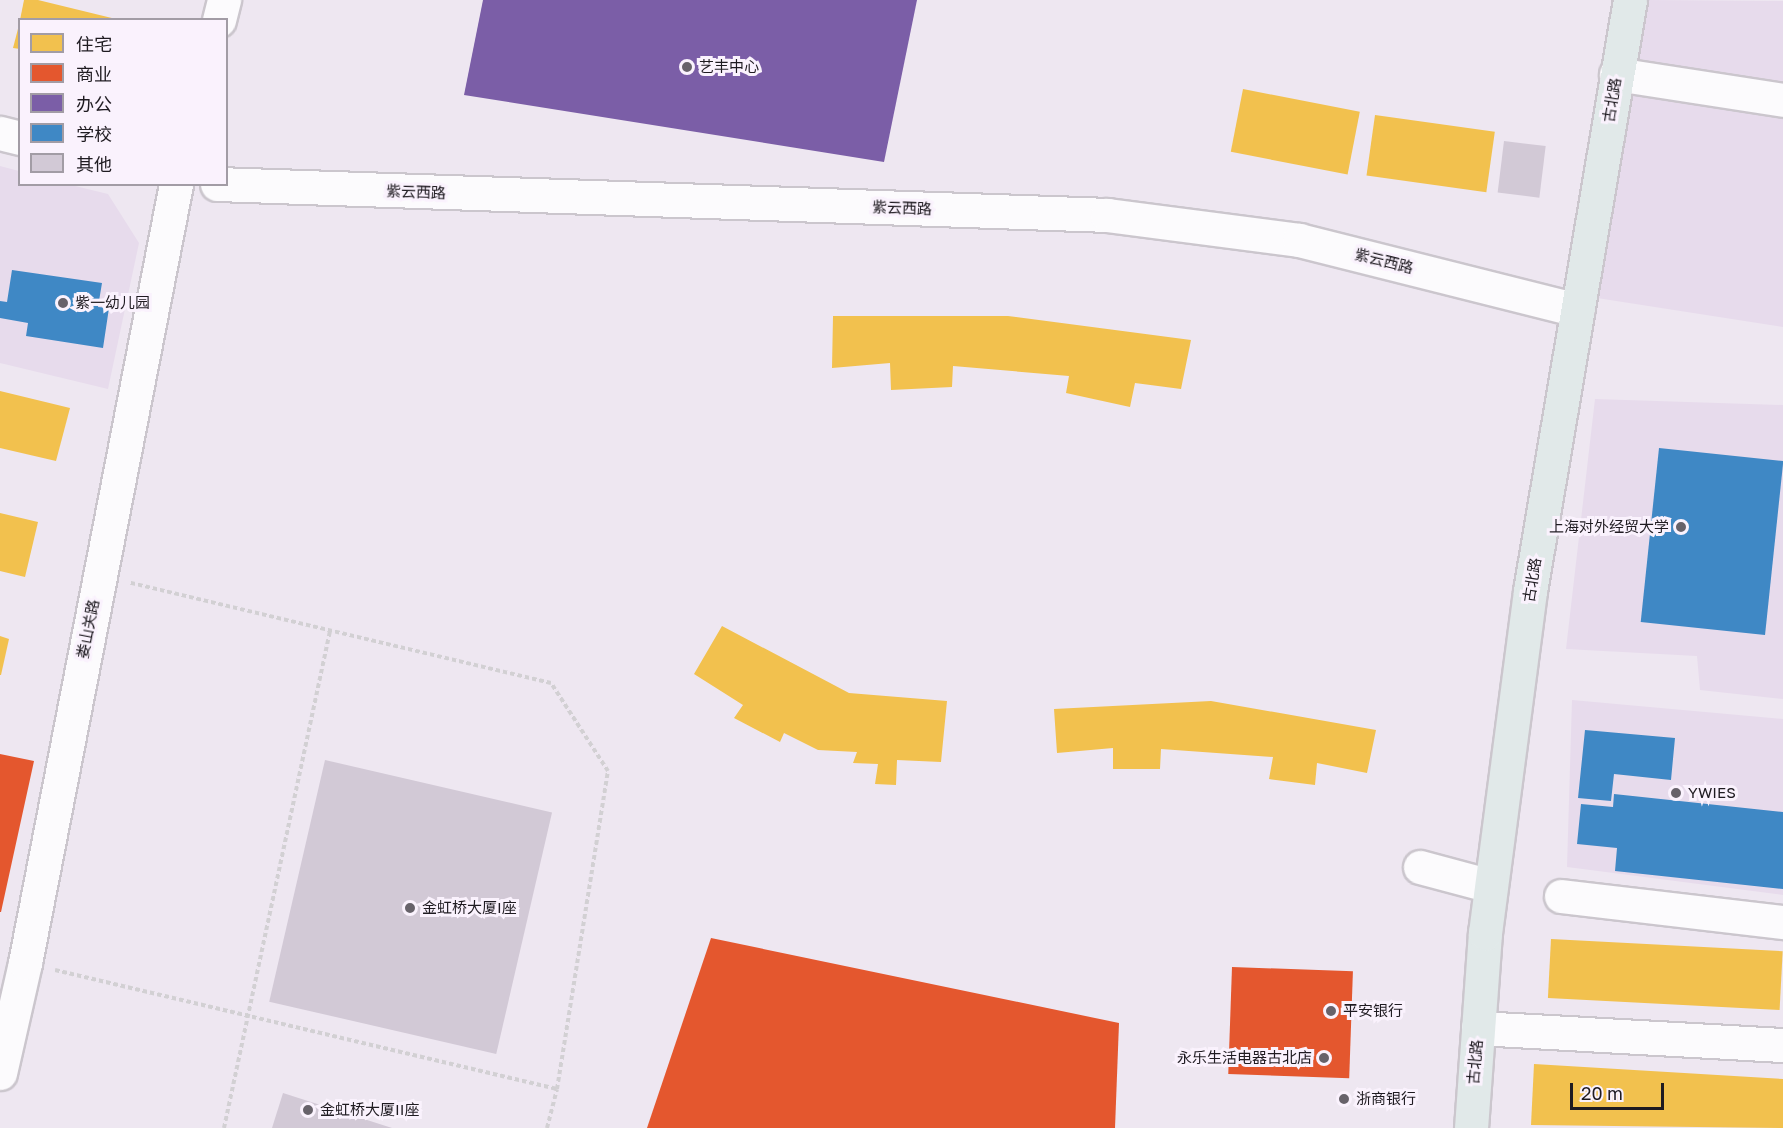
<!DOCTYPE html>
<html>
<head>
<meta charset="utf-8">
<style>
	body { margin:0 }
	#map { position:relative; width:1783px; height:1128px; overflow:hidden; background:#eee7f1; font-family:"Golos Text","Noto Sans SC",sans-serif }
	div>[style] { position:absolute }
	.built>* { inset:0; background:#e7dbec }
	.homes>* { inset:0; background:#f2c14e; transform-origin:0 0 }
	.shops>* { inset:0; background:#e4572e; transform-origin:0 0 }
	.offices>* { inset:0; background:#7b5ea7 }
	.schools>* { inset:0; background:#3f88c5; transform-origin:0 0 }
	.building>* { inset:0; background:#d2c9d6; transform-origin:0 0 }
	.path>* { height:4px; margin-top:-2px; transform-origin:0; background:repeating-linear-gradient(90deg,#d2d0d3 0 4.5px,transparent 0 7.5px) }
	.roads { filter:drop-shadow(2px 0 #cbc6cd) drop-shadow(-2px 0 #cbc6cd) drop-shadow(0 2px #cbc6cd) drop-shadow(0 -2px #cbc6cd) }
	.minor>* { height:33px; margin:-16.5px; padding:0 16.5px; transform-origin:16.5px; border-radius:16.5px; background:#fcfbfd }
	.major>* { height:33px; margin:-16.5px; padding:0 16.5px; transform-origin:16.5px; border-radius:16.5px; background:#e1e9e9 }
	.dots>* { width:16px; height:16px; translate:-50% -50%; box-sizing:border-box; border:3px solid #faf2fd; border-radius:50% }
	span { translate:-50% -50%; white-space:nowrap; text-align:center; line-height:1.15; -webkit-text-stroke:6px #faf2fd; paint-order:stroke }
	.poi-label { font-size:15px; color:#1f1b21 }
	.left { translate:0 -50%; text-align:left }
	.right { translate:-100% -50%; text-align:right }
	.street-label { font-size:15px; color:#1f1b21 }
	.legend { position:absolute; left:18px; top:18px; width:210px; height:168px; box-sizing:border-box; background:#faf2fd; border:2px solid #a29ca5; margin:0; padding:8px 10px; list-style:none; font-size:18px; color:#1f1b21 }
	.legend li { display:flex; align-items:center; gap:12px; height:30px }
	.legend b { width:30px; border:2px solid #a29ca5 }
	.scale { position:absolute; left:1570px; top:1083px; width:94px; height:27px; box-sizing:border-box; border:3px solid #1f1b21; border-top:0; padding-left:8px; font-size:18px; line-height:21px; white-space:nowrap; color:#1f1b21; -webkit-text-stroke:4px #faf2fd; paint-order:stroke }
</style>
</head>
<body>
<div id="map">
	<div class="built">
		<div style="clip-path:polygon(1648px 0,1783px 1px,1783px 327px,1597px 298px)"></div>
		<div style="clip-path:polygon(0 166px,19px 171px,20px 184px,71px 185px,108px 194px,139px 243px,108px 389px,0 363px)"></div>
		<div style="clip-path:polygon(1595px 399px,1783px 405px,1783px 699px,1700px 690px,1697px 656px,1566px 649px)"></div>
		<div style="clip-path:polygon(1572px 700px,1783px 719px,1783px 895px,1567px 867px)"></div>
	</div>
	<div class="homes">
		<div style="clip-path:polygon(24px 0,38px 0,120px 20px,20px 20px)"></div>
		<div style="clip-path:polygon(19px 25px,20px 25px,20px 49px,13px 48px)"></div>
		<div style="left:1243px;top:89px;width:119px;height:64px;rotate:11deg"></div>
		<div style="left:1375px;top:115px;width:121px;height:61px;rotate:8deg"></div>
		<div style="clip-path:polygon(833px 316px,1008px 316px,1191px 340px,1181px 389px,1135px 383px,1130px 407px,1066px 393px,1069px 376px,953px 366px,952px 387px,891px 390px,890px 363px,832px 368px)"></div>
		<div style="clip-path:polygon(0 391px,70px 408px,56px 461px,0 448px)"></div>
		<div style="clip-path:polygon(0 513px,38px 522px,25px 577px,0 571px)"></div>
		<div style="clip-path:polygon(722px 626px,849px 693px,947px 701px,941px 762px,897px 760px,896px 785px,875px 784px,878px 764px,853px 763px,857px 752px,818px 750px,784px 733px,780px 742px,734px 718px,743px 705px,694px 674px)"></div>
		<div style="clip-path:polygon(0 636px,9px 639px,1px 675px,0 675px)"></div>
		<div style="clip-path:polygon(1211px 701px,1376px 730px,1367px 773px,1317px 763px,1315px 785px,1269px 779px,1273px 757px,1161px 749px,1160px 769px,1113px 769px,1113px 748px,1057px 753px,1054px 709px)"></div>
		<div style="left:1551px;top:939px;width:232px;height:59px;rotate:3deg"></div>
		<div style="clip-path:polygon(1534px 1064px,1783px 1079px,1783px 1128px,1531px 1125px)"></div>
	</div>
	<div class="shops">
		<div style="clip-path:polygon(0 754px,34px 761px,1px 912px,0 912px)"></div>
		<div style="clip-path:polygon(711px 938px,1119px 1023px,1115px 1128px,647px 1128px)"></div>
		<div style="left:1232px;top:967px;width:121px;height:107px;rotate:2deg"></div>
	</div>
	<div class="offices">
		<div style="clip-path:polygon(483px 0,917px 0,884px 162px,464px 95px)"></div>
	</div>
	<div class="schools">
		<div style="clip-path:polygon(12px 270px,102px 283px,98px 307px,109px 308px,103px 348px,26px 336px,28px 323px,0 318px,0 301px,7px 302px)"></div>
		<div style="left:1659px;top:448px;width:125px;height:175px;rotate:6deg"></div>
		<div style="clip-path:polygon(1585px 730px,1675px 738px,1671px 780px,1614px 774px,1611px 801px,1578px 798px)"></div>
		<div style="clip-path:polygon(1614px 794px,1783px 812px,1783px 889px,1615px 871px,1617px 848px,1577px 844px,1581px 804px,1613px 807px)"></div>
	</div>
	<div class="building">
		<div style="left:1504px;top:141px;width:42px;height:52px;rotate:7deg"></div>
		<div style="left:325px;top:760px;width:233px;height:248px;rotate:13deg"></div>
		<div style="clip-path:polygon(283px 1093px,392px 1128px,272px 1128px)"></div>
	</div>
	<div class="path">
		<div style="left:55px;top:970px;width:516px;rotate:13.34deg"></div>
		<div style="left:557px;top:1089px;width:322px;rotate:-80.9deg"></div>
		<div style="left:608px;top:771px;width:105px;rotate:-122.9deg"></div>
		<div style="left:551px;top:683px;width:433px;rotate:-166.6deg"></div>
		<div style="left:224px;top:1128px;width:508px;rotate:-77.96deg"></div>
		<div style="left:547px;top:1128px;width:40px;rotate:-75.6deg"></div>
	</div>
	<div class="roads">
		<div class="minor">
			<div style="left:219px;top:20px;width:21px;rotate:-76deg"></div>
			<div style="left:1616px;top:74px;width:169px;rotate:8.8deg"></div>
			<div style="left:0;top:133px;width:21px;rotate:14deg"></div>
			<div style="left:217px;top:184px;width:891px;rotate:1.99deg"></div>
			<div style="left:1107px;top:215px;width:194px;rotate:7.4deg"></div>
			<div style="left:1299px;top:240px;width:287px;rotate:14.1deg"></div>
			<div style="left:1420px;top:867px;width:73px;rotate:15deg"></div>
			<div style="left:1561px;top:896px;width:224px;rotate:6.7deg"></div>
			<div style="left:1478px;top:1028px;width:305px;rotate:3.2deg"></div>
			<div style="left:0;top:1073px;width:113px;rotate:-77.2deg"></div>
			<div style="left:25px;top:963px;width:793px;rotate:-79.03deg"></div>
		</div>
		<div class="major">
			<div style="left:1471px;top:1128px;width:196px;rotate:-85.9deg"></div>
			<div style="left:1485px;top:933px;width:345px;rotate:-82.5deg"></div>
			<div style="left:1530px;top:591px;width:599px;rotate:-80.4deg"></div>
		</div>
	</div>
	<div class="dots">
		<div style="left:687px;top:67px;background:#67626a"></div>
		<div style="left:63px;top:303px;background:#67626a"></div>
		<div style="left:1681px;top:527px;background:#67626a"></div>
		<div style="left:1676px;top:793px;background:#67626a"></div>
		<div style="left:410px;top:908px;background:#67626a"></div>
		<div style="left:1331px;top:1011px;background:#67626a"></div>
		<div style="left:1324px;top:1058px;background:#67626a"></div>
		<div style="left:1344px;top:1099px;background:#67626a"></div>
		<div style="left:308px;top:1110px;background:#67626a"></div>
	</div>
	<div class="poi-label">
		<span class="left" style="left:699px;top:67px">艺丰中心</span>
		<span class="left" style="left:75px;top:303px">紫一幼儿园</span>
		<span class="right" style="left:1669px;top:527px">上海对外经贸大学</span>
		<span class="left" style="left:1688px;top:793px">YWIES</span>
		<span class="left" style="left:422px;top:908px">金虹桥大厦I座</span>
		<span class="left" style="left:1343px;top:1011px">平安银行</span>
		<span class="right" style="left:1312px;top:1058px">永乐生活电器古北店</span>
		<span class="left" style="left:1356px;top:1099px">浙商银行</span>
		<span class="left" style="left:320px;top:1110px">金虹桥大厦II座</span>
	</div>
	<div class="street-label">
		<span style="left:1612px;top:100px;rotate:-81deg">古北路</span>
		<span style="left:416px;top:192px;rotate:2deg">紫云西路</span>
		<span style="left:902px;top:208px;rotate:2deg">紫云西路</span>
		<span style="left:1384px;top:261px;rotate:14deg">紫云西路</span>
		<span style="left:1532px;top:580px;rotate:-81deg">古北路</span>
		<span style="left:88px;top:629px;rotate:-79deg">娄山关路</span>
		<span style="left:1475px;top:1062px;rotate:-85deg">古北路</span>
	</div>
	<ul class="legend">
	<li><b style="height:16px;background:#f2c14e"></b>住宅</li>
	<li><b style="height:16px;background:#e4572e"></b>商业</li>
	<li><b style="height:16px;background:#7b5ea7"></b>办公</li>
	<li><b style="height:16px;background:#3f88c5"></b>学校</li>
	<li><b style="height:16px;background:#d2c9d6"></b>其他</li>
	</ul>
	<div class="scale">20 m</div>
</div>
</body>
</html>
